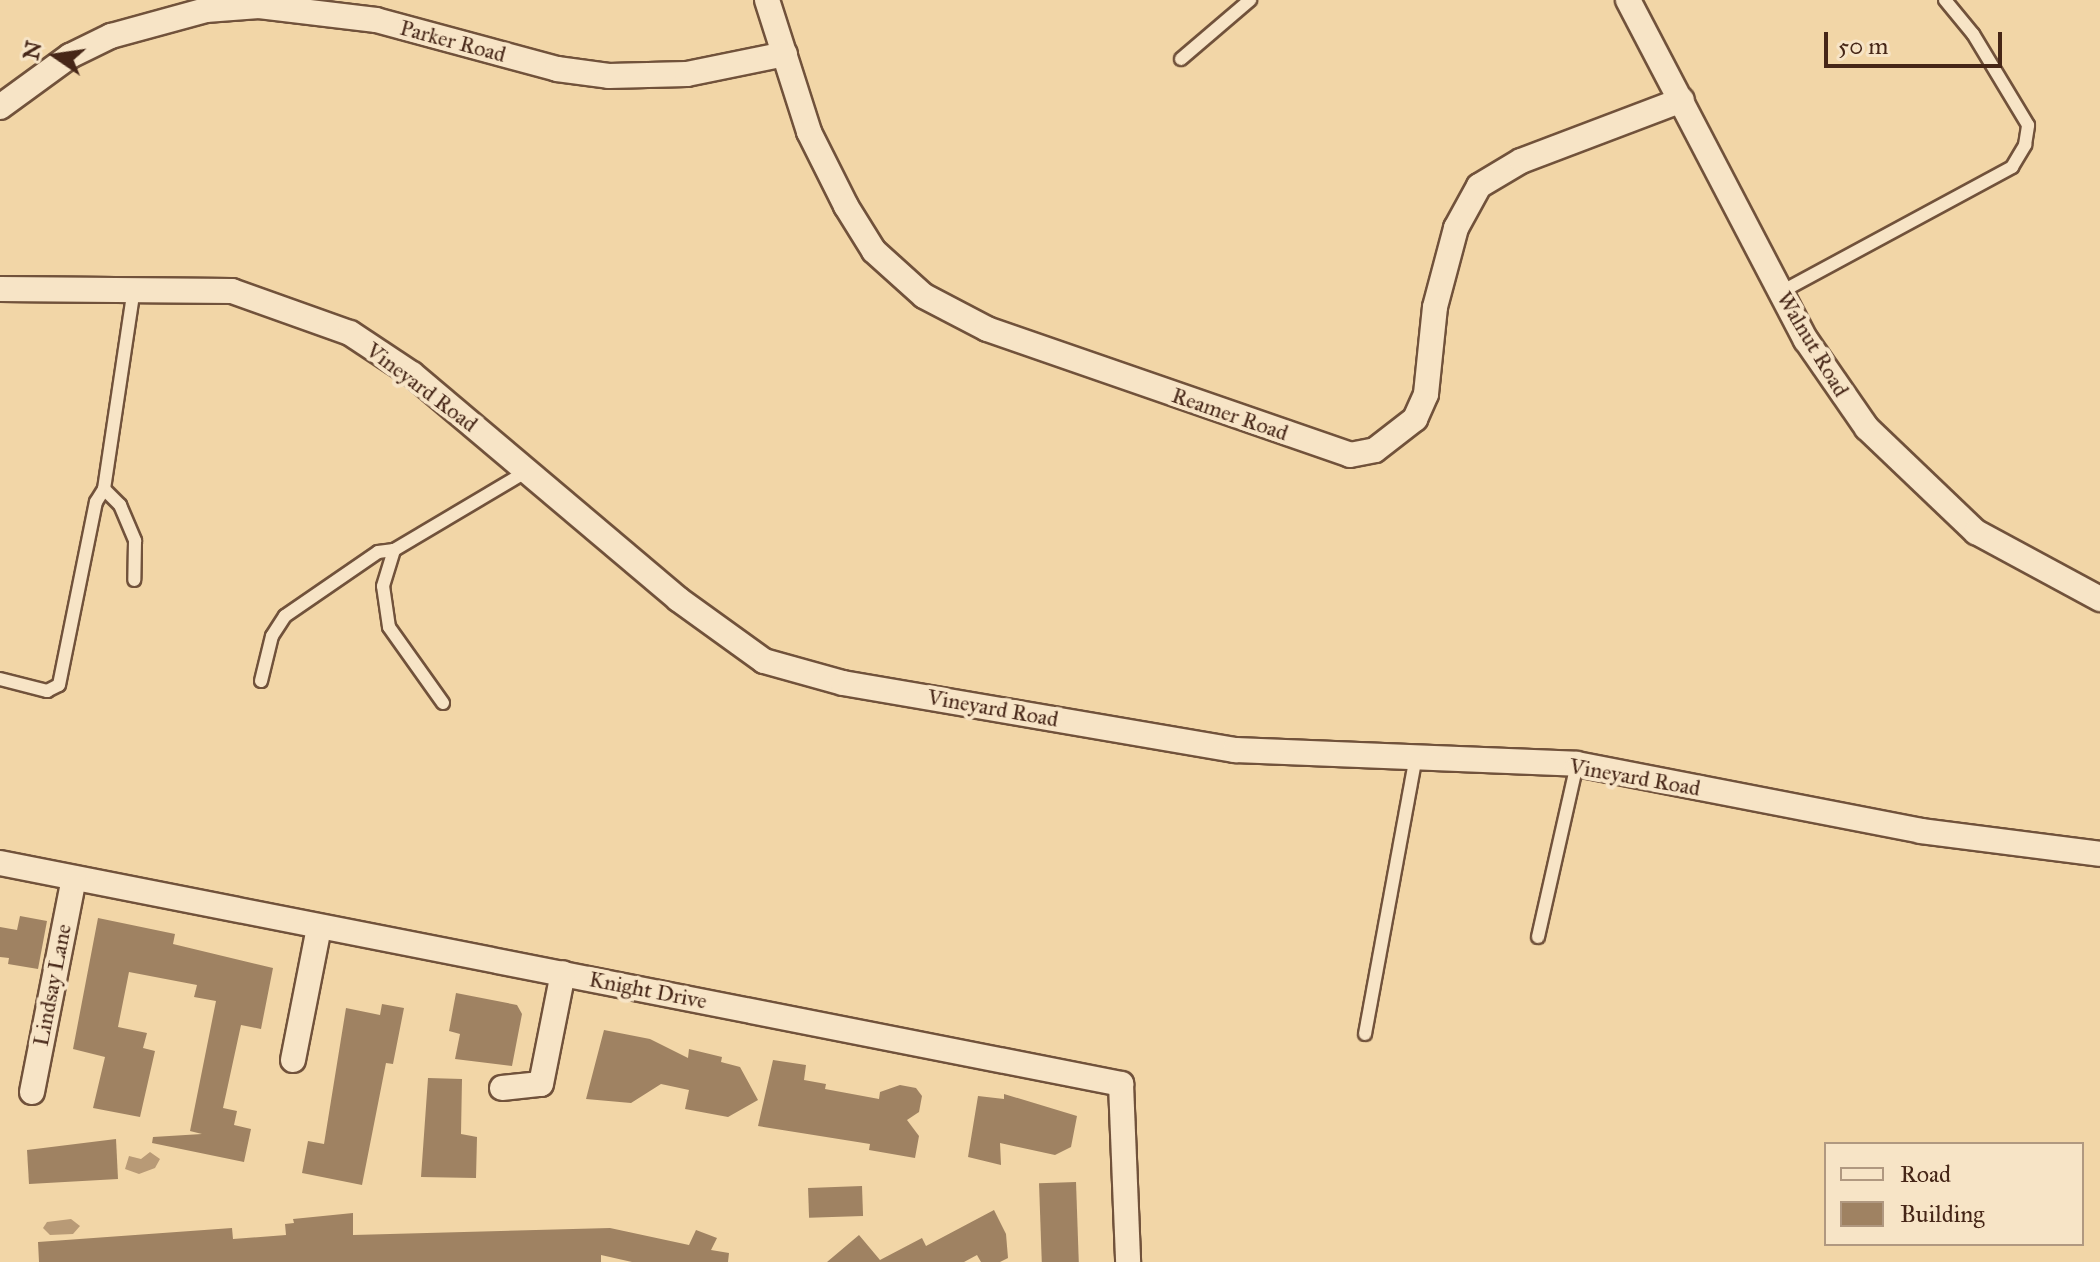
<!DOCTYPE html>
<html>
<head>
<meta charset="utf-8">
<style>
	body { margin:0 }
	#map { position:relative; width:2100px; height:1262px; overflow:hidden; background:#f2d6a7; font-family:"IM FELL Great Primer",serif }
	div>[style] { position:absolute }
	.water>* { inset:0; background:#b89a76 }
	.building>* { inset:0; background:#9f8262; transform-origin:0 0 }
	.roads { filter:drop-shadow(2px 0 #71523b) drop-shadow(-2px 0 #71523b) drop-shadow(0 2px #71523b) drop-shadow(0 -2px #71523b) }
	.lane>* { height:12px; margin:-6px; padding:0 6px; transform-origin:6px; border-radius:6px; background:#f7e4c6 }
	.street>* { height:24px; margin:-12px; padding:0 12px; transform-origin:12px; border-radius:12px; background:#f7e4c6 }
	span { translate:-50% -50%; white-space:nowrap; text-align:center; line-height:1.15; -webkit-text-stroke:8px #f7e4c6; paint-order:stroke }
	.street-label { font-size:22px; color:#462617 }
	.legend { position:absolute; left:1824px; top:1142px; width:260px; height:104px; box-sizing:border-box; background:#f7e4c6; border:2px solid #b09880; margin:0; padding:10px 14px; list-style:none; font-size:24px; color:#462617 }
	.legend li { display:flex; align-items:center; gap:16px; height:40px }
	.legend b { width:40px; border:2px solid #b09880 }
	.north { position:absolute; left:16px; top:16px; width:80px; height:80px; -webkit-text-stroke:6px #f7e4c6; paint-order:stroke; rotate:283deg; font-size:22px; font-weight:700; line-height:32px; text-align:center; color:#462617 }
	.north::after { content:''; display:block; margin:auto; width:28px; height:36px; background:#462617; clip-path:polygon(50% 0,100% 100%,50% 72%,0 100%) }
	.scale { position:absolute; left:1824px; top:32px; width:178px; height:36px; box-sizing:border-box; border:4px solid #462617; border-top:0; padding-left:10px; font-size:24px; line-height:28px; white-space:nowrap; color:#462617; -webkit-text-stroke:6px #f7e4c6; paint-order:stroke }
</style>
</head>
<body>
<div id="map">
	<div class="water">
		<div style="clip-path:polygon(150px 1152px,160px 1159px,155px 1168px,139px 1174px,125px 1169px,129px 1156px,141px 1159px)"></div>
		<div style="clip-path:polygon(71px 1219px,80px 1226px,73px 1234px,50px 1235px,43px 1228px,47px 1222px)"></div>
	</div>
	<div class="building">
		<div style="clip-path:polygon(20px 916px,47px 921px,38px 969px,8px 964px,9px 958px,0 957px,0 927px,17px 930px)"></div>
		<div style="clip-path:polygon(98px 918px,175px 934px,173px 944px,273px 968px,261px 1029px,241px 1025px,223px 1108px,237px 1111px,234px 1125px,251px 1129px,244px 1162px,152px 1143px,153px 1137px,202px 1134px,190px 1131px,216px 1001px,194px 997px,197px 985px,129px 972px,118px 1027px,147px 1033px,143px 1048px,155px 1051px,140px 1117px,93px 1108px,105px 1057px,73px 1049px)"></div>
		<div style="clip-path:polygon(456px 993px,517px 1005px,522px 1014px,512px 1066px,455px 1059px,460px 1034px,449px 1031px)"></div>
		<div style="clip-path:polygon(382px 1004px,404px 1008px,393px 1064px,386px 1063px,362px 1185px,302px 1173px,308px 1141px,324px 1144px,346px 1008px,380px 1015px)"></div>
		<div style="clip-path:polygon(604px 1030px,650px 1039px,688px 1058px,689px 1049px,722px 1057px,721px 1062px,740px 1067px,758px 1100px,728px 1117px,685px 1109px,689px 1090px,661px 1084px,631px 1103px,586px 1099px)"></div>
		<div style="clip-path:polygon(773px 1060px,806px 1065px,804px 1080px,826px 1084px,825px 1089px,879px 1099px,880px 1092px,900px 1085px,916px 1088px,922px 1096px,919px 1112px,907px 1120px,919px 1136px,915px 1158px,869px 1150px,870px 1144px,758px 1126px)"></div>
		<div style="clip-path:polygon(428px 1078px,462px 1079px,461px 1134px,477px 1137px,476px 1178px,421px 1177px)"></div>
		<div style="clip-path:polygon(1004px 1094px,1077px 1116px,1071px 1147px,1055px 1155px,1000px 1143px,1001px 1165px,968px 1157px,978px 1096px,1004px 1099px)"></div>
		<div style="clip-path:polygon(116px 1139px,118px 1179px,29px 1184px,27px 1150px)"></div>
		<div style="left:1076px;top:1182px;width:80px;height:37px;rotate:88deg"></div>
		<div style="left:862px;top:1186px;width:30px;height:54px;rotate:88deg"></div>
		<div style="clip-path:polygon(994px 1210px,1006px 1234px,1008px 1258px,1000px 1262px,981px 1262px,977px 1255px,964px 1262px,827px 1262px,859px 1235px,880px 1260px,922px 1238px,926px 1246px)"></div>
		<div style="clip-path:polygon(353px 1213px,353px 1235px,610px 1228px,689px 1245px,696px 1230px,717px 1238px,711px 1250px,729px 1253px,728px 1262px,632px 1262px,601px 1255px,601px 1262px,39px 1262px,38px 1242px,232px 1228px,233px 1239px,286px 1235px,285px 1224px,294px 1223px,293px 1219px)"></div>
	</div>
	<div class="roads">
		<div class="lane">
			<div style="left:1181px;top:59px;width:91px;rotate:-40.5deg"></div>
			<div style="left:1781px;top:292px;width:263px;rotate:-28.4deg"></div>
			<div style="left:2012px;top:167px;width:26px;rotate:-59deg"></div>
			<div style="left:2025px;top:145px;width:20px;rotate:-81deg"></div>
			<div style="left:2028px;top:125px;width:106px;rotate:-121.1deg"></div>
			<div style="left:1973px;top:34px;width:44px;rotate:-129.5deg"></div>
			<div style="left:104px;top:489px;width:23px;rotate:45deg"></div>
			<div style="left:120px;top:505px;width:39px;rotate:67deg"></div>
			<div style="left:135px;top:541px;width:39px;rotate:91deg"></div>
			<div style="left:0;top:679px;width:49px;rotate:14.3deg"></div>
			<div style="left:47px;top:691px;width:13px;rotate:-27deg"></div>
			<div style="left:59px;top:685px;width:187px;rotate:-78.6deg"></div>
			<div style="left:96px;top:502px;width:15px;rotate:-58deg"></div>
			<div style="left:104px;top:489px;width:203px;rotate:-81.5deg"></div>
			<div style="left:261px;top:681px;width:46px;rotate:-76.3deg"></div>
			<div style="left:272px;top:636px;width:24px;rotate:-57deg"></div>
			<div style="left:285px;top:616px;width:113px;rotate:-34.5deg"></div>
			<div style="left:378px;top:552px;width:16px;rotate:-7deg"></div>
			<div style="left:443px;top:703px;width:93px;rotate:-125.4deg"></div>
			<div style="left:389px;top:627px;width:41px;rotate:-98.3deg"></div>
			<div style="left:383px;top:586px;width:38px;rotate:-73deg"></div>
			<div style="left:394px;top:550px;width:155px;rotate:-30.7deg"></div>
			<div style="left:1538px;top:937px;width:177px;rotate:-77.3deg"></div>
			<div style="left:1365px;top:1034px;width:284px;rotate:-79.6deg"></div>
		</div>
		<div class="street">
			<div style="left:767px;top:0;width:139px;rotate:72.3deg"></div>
			<div style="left:809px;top:132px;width:83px;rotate:63.4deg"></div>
			<div style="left:846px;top:206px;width:53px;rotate:58.1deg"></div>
			<div style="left:874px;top:251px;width:67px;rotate:42deg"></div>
			<div style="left:924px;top:296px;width:71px;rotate:27.6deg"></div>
			<div style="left:987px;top:329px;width:384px;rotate:19.1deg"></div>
			<div style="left:1350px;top:455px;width:25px;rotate:-11deg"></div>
			<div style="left:1375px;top:450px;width:51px;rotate:-37.8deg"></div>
			<div style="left:1415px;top:419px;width:27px;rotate:-66deg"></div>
			<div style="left:1426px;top:394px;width:87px;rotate:-84.1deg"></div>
			<div style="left:1435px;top:307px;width:82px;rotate:-75.1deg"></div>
			<div style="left:1456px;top:228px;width:48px;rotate:-61.3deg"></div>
			<div style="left:1479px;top:186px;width:49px;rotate:-30.8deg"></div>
			<div style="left:1521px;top:161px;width:172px;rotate:-20.8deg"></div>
			<div style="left:1628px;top:0;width:384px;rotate:62.4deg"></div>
			<div style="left:1806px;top:340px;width:107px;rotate:55.3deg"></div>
			<div style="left:1867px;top:428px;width:151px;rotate:43.7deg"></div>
			<div style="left:1976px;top:532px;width:141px;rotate:28.4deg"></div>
			<div style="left:0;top:107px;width:87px;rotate:-36.1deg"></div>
			<div style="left:70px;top:56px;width:46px;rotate:-26deg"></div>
			<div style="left:111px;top:36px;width:98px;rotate:-15.3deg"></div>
			<div style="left:206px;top:10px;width:53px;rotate:-4.3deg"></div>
			<div style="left:259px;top:6px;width:118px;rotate:6.8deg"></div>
			<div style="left:376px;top:20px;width:188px;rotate:15.1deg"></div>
			<div style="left:557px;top:69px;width:52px;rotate:7.7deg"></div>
			<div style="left:609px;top:76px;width:78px;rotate:-1.5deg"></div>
			<div style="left:687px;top:74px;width:100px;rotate:-11.5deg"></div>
			<div style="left:0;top:289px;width:232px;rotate:0.5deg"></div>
			<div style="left:232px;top:291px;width:125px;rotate:19.6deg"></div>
			<div style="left:350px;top:333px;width:74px;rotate:33.5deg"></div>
			<div style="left:412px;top:374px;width:348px;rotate:40.2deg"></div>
			<div style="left:678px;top:599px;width:106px;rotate:35.8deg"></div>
			<div style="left:764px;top:661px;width:82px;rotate:15.6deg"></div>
			<div style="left:843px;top:683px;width:398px;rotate:9.7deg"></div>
			<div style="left:1235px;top:750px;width:342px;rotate:2.3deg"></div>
			<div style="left:1577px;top:764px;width:350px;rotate:11deg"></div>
			<div style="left:1921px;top:831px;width:180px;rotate:7.3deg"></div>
			<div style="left:0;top:863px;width:1143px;rotate:11.15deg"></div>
			<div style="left:1121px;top:1084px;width:178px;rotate:87.7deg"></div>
			<div style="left:293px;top:1060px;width:135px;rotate:-78.9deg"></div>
			<div style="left:502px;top:1088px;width:39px;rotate:-6deg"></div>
			<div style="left:541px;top:1084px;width:113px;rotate:-78.8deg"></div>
			<div style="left:32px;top:1092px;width:218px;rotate:-78.9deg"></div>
		</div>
	</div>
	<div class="street-label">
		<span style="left:453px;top:41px;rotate:15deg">Parker Road</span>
		<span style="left:1813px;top:344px;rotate:59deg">Walnut Road</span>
		<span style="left:422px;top:387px;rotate:37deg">Vineyard Road</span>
		<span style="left:1230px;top:414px;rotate:19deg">Reamer Road</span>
		<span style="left:993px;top:708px;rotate:10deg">Vineyard Road</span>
		<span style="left:1635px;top:777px;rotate:10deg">Vineyard Road</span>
		<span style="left:52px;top:985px;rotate:-79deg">Lindsay Lane</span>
		<span style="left:648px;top:990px;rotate:11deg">Knight Drive</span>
	</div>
	<ul class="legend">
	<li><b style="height:10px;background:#f7e4c6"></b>Road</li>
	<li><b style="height:22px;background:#9f8262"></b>Building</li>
	</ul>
	<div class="north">N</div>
	<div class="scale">50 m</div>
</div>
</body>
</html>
